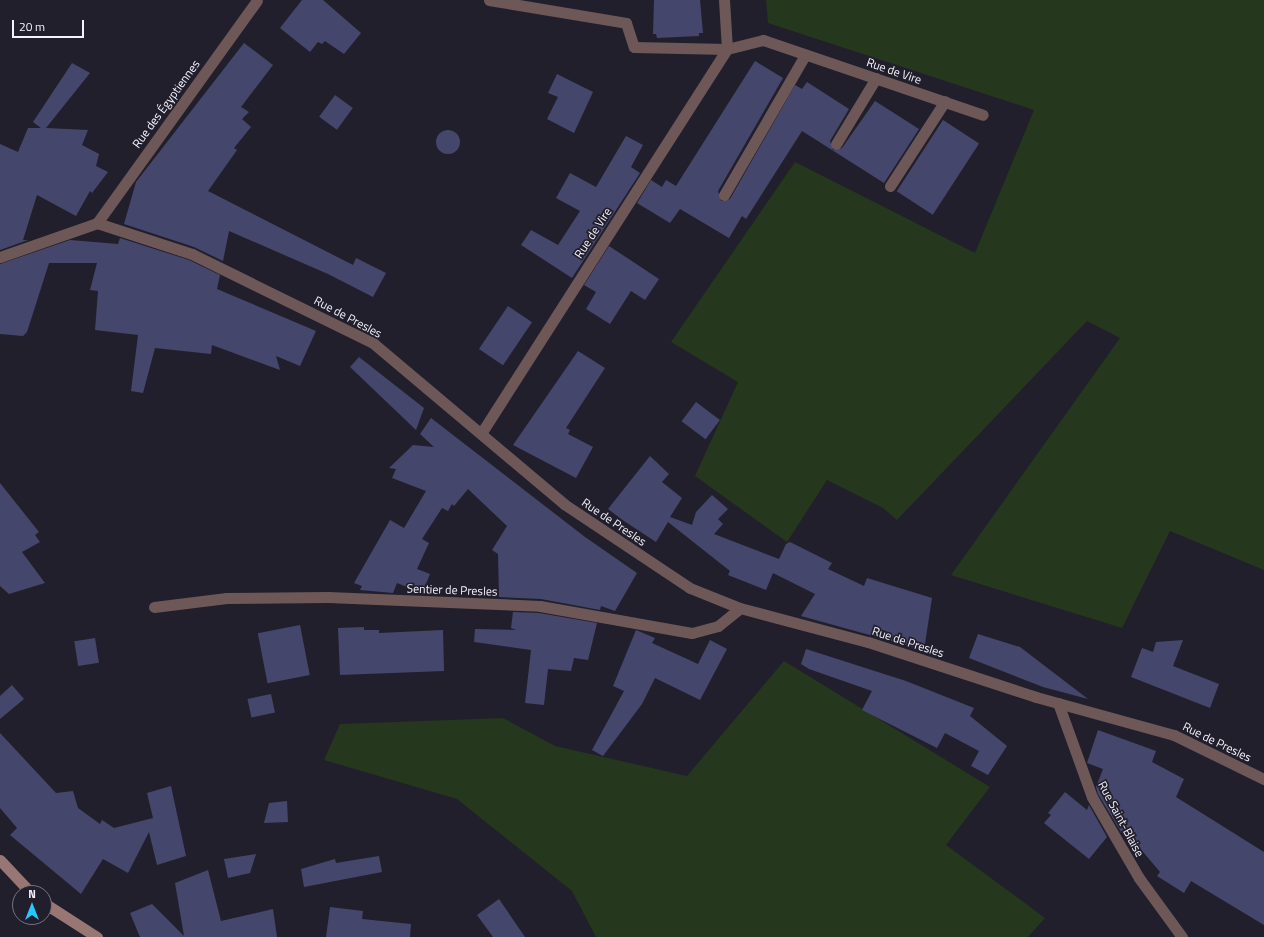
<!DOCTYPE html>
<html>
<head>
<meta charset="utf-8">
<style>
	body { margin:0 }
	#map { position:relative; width:1264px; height:937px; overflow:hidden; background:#221f2c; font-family:"Titillium Web",sans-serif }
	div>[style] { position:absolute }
	.green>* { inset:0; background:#25371c }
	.building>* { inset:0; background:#45466c; transform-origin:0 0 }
	.round { border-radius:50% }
	.service>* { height:11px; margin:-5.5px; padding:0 5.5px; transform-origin:5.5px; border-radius:5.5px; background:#6d5857 }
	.minor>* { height:11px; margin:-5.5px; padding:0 5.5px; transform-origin:5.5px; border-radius:5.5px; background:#6d5857 }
	.secondary>* { height:11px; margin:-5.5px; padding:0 5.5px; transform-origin:5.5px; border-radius:5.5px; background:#987674 }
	span { translate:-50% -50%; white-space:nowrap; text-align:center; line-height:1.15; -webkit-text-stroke:3.5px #221f2c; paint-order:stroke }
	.street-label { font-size:12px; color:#f4f3fc }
	.north { position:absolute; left:12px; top:885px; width:40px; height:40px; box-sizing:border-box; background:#221f2c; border:1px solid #76747f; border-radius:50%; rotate:0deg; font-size:11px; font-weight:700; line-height:16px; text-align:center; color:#f4f3fc }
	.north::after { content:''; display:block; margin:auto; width:14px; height:18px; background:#25c9fe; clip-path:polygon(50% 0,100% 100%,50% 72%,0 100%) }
	.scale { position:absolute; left:12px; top:20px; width:72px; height:18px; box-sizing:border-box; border:2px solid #f4f3fc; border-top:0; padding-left:5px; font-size:12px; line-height:14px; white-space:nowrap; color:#f4f3fc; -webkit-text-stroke:3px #221f2c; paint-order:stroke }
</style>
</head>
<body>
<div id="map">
	<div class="green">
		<div style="clip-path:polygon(766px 0,1264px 0,1264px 570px,1170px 531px,1122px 628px,951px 575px,1120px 338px,1087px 321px,897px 520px,883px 508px,827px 480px,787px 542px,695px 476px,738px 382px,671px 342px,795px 162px,975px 253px,1034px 110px,768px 23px)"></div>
		<div style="clip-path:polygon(784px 661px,990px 787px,946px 845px,1045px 918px,1028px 937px,596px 937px,572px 891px,457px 799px,324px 760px,340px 724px,503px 718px,555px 746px,687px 776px)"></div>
	</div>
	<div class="building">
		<div style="clip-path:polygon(302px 0,323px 0,361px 33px,344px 54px,325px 41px,322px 44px,318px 42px,310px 52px,280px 28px)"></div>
		<div style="clip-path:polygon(654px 0,700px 0,703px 33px,699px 33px,699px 36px,657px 38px,656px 34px,653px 34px)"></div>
		<div style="clip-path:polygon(244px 43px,273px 65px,241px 107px,249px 112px,242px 119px,251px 127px,234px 148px,237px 150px,208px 191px,353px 265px,356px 258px,386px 273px,373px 297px,328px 274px,229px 231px,223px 261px,194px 247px,124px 224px,136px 182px)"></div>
		<div style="clip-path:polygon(755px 61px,783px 78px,718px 191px,721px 201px,730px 199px,795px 85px,802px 89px,807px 82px,849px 109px,830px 141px,833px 150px,842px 148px,875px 101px,919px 129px,884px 183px,802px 131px,746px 219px,742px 216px,729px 238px,680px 209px,670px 223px,637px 203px,651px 180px,662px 187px,666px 180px,676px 186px)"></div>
		<div style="clip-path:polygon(72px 63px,90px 73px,46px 128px,88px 130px,82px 145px,99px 154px,96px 166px,108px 172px,92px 193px,90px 191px,76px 216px,37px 195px,23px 240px,28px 240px,0 250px,0 144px,18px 152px,28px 128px,41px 128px,33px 122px)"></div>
		<div style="clip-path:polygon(557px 74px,593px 92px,574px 133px,547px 119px,558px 97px,548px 93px)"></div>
		<div style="left:335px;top:95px;width:22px;height:27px;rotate:36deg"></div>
		<div style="left:943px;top:120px;width:43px;height:85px;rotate:33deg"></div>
		<div class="round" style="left:436px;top:130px;width:24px;height:24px"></div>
		<div style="clip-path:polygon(626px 136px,643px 145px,631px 167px,640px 173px,572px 278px,521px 245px,531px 230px,558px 245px,580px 211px,556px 198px,570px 173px,596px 187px)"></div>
		<div style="clip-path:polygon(120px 238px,189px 260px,220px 275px,217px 289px,316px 331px,300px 366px,276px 356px,280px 370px,212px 345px,211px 354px,155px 348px,143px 393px,131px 391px,138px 335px,95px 330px,98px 291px,90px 290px,97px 263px,49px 263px,27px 332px,23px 336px,0 334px,0 264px,70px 240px,118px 244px)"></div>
		<div style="clip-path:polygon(609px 246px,659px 279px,645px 300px,631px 291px,610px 324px,586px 309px,596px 292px,584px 285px)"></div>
		<div style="left:508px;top:306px;width:29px;height:52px;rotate:34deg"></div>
		<div style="clip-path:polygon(578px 351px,605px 368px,566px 428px,570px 430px,568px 434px,593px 447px,576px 478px,513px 445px)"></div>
		<div style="clip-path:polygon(359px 357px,424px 408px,416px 430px,350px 367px)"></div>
		<div style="left:696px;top:402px;width:30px;height:24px;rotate:37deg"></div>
		<div style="clip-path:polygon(431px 418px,585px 537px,637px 573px,615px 611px,601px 606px,600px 610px,541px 599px,499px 597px,498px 554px,492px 550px,507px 526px,468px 489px,454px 506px,452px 504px,448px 511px,442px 508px,422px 539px,429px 543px,417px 569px,430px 574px,422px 593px,397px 583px,393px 593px,360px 590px,362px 586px,354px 583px,390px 520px,404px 528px,426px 491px,392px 478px,396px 469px,389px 468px,413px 445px,434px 447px,420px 434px)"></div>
		<div style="clip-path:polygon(650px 456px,669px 474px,662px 482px,682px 498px,670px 517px,692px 525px,696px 512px,712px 495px,728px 509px,718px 519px,723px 524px,714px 534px,779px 559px,786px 544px,790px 542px,832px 563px,828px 569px,864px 586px,867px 578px,932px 598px,924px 650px,801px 616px,815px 594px,773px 573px,766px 590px,728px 575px,730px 571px,668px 522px,656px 542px,624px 521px,608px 509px)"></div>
		<div style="clip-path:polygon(0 483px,39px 532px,35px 535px,40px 542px,22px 552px,45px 583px,9px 594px,0 586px)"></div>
		<div style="clip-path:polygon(513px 612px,539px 613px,597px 623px,588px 660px,574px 658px,571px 671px,548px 669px,544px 705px,525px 703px,531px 650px,474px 642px,475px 629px,516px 630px,511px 628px)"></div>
		<div style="left:300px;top:625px;width:51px;height:43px;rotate:79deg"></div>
		<div style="clip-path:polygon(364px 627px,364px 630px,379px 630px,379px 633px,443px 630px,444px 671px,340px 675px,338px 628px)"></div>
		<div style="clip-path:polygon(636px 630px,655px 638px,652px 643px,698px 664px,710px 640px,727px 649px,700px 700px,655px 678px,642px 704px,603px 756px,592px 750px,624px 691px,613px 686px)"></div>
		<div style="clip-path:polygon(978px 634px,1020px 647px,1088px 699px,1043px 687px,969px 658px)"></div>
		<div style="left:95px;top:638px;width:25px;height:21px;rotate:81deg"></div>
		<div style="clip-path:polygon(1183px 640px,1173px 666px,1219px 684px,1210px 708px,1131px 677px,1142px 648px,1153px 652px,1156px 642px)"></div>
		<div style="clip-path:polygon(806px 649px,906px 681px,974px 708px,970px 716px,1007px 746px,988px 775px,971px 766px,979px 751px,945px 733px,937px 748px,862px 710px,872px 691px,809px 669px,801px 664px)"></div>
		<div style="clip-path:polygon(12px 685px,24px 699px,0 719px,0 696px)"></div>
		<div style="left:271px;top:694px;width:19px;height:24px;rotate:78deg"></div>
		<div style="clip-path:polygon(1098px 730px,1156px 751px,1152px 762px,1184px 779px,1176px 797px,1264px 852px,1264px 925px,1191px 881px,1184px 893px,1157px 876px,1160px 872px,1133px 840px,1121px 832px,1098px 794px,1096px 787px,1103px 769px,1087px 763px)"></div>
		<div style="clip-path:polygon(0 733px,56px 793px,73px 791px,78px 808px,100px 824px,102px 820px,114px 828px,153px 818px,147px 793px,171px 786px,186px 856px,157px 865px,149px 832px,128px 873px,103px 859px,81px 894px,10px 835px,17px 828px,0 808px)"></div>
		<div style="clip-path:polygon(1065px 792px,1087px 810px,1089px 805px,1107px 837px,1089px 859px,1044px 823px,1051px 815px,1048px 813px)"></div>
		<div style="clip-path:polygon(287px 801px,288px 822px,264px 823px,269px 803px)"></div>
		<div style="clip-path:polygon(256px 854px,250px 873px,228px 878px,224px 859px)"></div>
		<div style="clip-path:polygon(379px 856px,382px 872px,304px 887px,301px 869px,335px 859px,336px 863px)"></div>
		<div style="clip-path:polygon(208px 870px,221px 921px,273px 909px,277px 937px,140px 937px,130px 913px,152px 904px,184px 936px,175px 883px)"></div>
		<div style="clip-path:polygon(499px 899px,525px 937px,493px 937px,477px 915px)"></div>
		<div style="clip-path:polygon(330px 907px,363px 911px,362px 919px,411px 924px,410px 937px,326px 937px)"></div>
	</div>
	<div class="service">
		<div style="left:836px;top:144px;width:77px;rotate:-58.8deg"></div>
		<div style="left:890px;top:186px;width:101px;rotate:-57.1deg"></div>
		<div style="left:724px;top:195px;width:162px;rotate:-59.9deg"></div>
	</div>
	<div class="minor">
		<div style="left:489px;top:0;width:139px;rotate:9.5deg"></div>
		<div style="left:626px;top:23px;width:25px;rotate:72deg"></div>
		<div style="left:634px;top:47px;width:93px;rotate:1.2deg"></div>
		<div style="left:727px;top:49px;width:37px;rotate:-14deg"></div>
		<div style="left:763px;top:40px;width:232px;rotate:18.8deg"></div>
		<div style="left:97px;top:223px;width:274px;rotate:-54.3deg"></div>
		<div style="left:0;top:257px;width:103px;rotate:-19.3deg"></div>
		<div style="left:97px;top:223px;width:100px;rotate:18.1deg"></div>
		<div style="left:192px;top:254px;width:202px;rotate:26.2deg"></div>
		<div style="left:373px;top:343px;width:250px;rotate:40.1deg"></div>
		<div style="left:564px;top:504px;width:151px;rotate:33.7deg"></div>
		<div style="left:690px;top:588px;width:54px;rotate:21.8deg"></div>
		<div style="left:740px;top:608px;width:132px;rotate:14.9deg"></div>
		<div style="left:868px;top:642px;width:177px;rotate:18.1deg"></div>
		<div style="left:1036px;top:697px;width:143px;rotate:15.4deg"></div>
		<div style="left:1174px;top:735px;width:100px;rotate:26.1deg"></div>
		<div style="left:482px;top:432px;width:455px;rotate:-57.4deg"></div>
		<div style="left:727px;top:49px;width:49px;rotate:-93.5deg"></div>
		<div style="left:154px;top:607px;width:73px;rotate:-7.1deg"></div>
		<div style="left:226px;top:598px;width:102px;rotate:-0.6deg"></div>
		<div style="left:328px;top:597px;width:212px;rotate:2.4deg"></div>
		<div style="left:540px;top:606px;width:154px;rotate:10.1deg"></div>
		<div style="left:692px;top:633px;width:27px;rotate:-15deg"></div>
		<div style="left:718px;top:626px;width:28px;rotate:-39deg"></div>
		<div style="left:1058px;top:703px;width:100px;rotate:70.1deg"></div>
		<div style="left:1092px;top:797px;width:94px;rotate:59.9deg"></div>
		<div style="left:1139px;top:878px;width:73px;rotate:53.9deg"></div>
	</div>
	<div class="secondary">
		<div style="left:0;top:860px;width:45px;rotate:46.8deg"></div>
		<div style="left:44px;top:903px;width:63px;rotate:32.7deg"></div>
	</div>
	<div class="street-label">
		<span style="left:894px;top:71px;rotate:19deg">Rue de Vire</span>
		<span style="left:166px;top:104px;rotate:-54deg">Rue des Égyptiennes</span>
		<span style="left:593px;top:233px;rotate:-57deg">Rue de Vire</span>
		<span style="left:348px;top:317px;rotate:28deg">Rue de Presles</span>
		<span style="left:614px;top:522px;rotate:34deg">Rue de Presles</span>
		<span style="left:452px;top:590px;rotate:2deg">Sentier de Presles</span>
		<span style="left:908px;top:642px;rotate:18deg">Rue de Presles</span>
		<span style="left:1217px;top:742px;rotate:26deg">Rue de Presles</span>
		<span style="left:1121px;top:819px;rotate:62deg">Rue Saint-Blaise</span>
	</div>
	<div class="north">N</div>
	<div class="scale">20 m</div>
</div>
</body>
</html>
